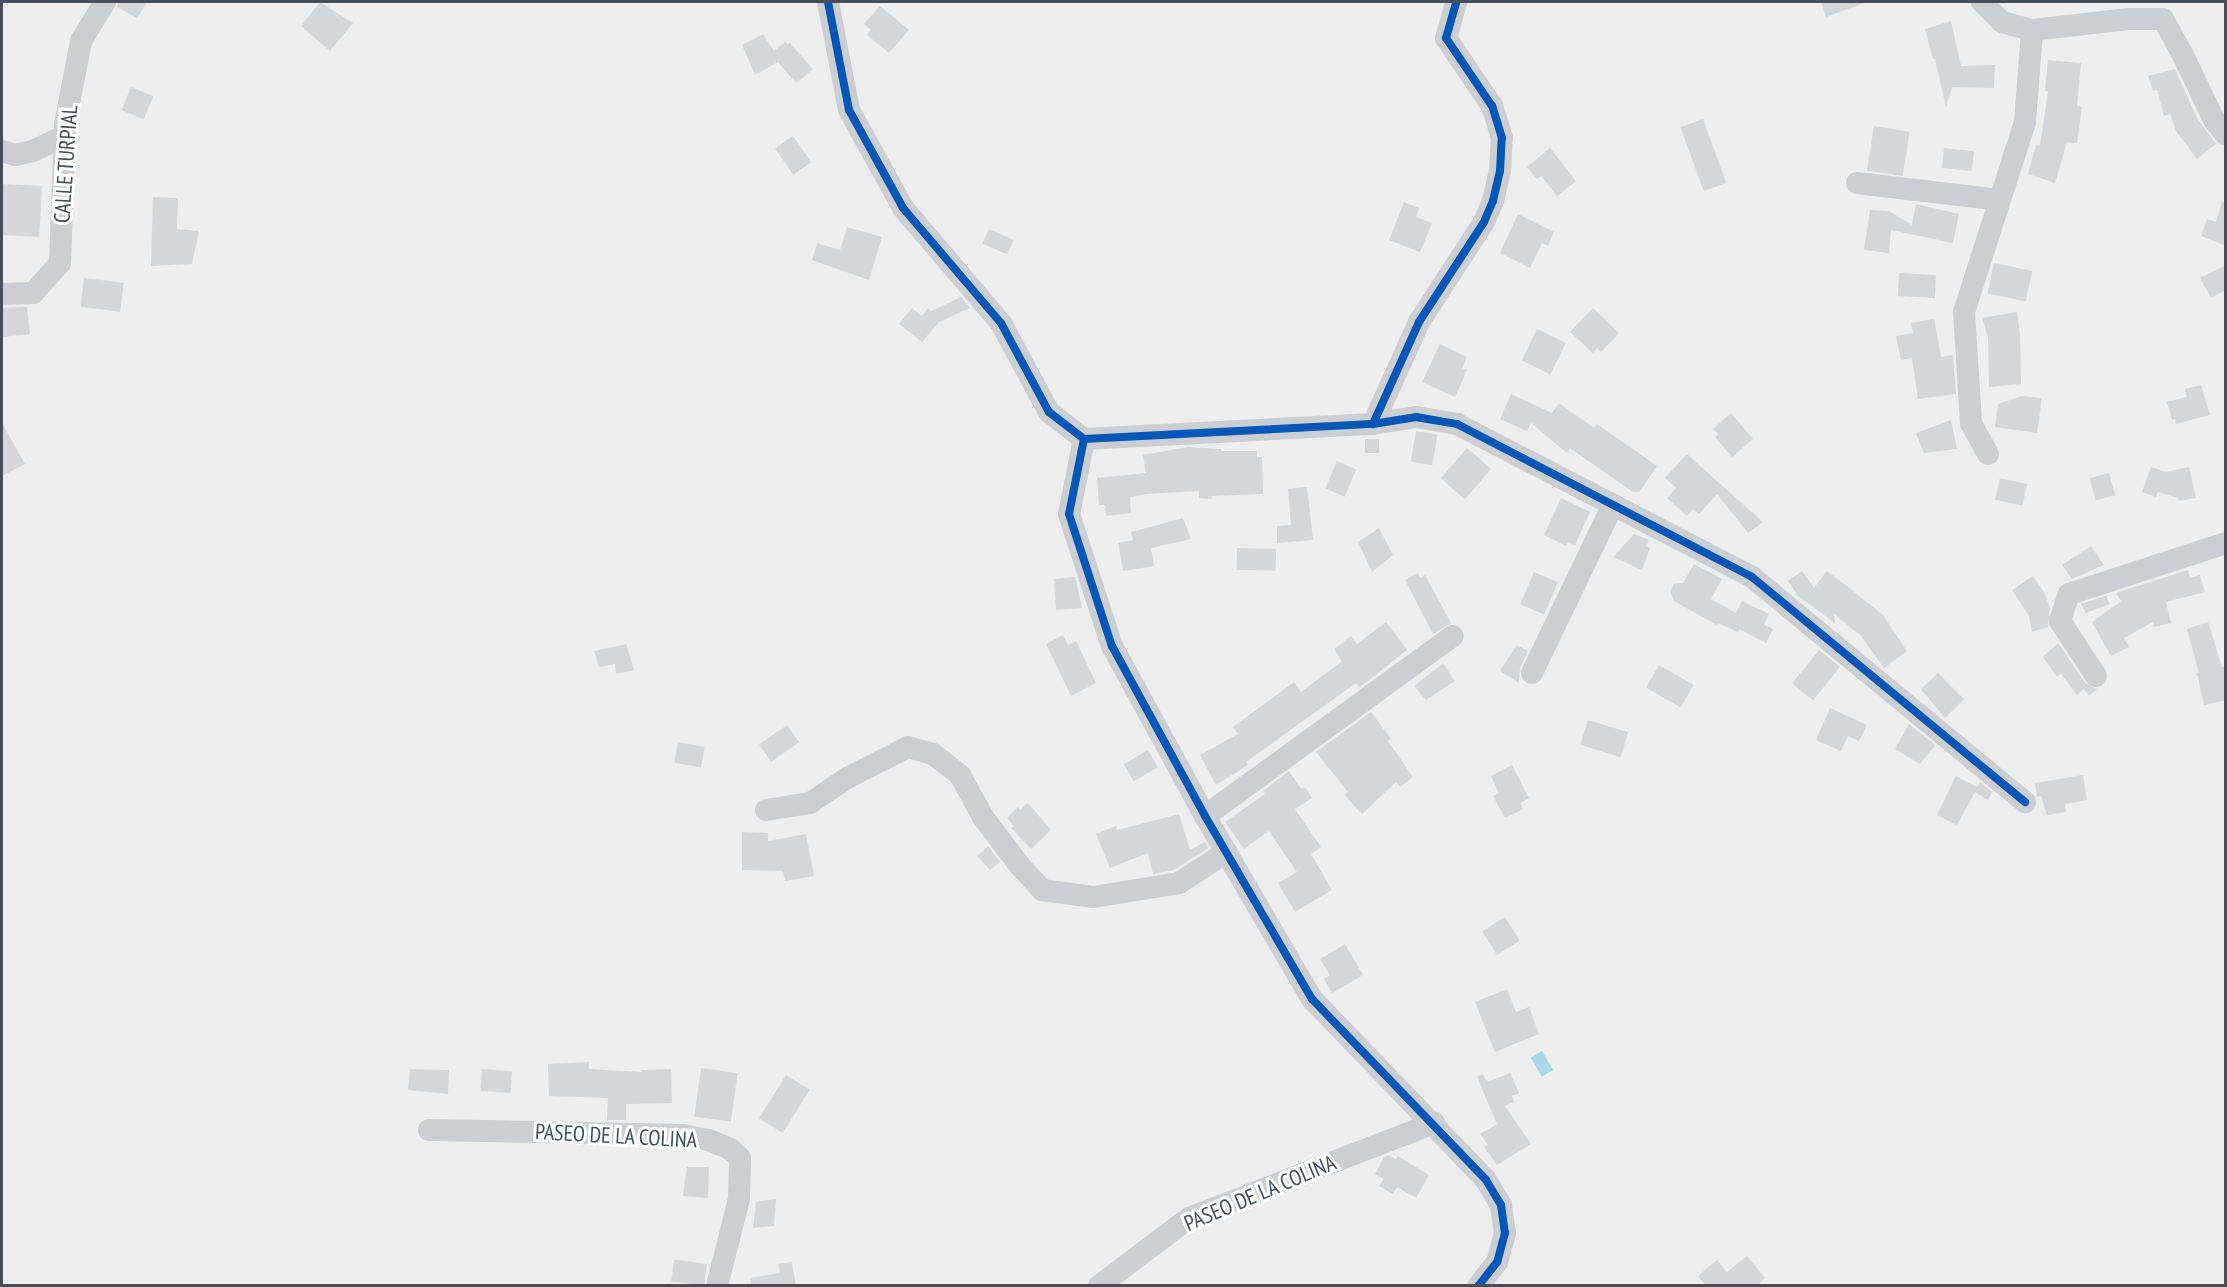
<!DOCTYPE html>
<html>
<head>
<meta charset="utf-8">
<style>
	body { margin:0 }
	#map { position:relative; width:2227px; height:1287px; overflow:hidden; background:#eee; font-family:"PT Sans Narrow",sans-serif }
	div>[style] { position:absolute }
	.water>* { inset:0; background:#a8d6ea; transform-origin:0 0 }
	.building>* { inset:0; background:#d5d6d8; transform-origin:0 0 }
	.minor>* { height:22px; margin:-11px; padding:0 11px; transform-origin:11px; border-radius:11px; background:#ccced1 }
	.cycleway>* { height:8px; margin:-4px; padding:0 4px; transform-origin:4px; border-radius:4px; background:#0057b8 }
	span { translate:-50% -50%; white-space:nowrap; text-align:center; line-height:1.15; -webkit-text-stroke:6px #fff; paint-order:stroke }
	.street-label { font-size:22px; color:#464e59 }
	.frame { position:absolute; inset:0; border:3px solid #464e59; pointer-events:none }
</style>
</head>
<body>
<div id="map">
	<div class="water">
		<div style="left:1542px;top:1051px;width:22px;height:13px;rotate:60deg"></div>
	</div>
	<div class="building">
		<div style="clip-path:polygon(118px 2px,147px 2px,137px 18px,117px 7px)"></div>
		<div style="clip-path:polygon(320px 2px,353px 23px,330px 51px,301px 26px)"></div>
		<div style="clip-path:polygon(1821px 2px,1864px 2px,1864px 3px,1826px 17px)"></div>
		<div style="clip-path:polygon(880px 6px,909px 30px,889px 53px,867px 35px,871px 30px,864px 24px)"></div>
		<div style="clip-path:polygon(1951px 21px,1961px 66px,1995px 65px,1994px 88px,1952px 87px,1946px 107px,1935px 59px,1933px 59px,1925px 29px)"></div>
		<div style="clip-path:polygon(763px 34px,774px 51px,785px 42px,788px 44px,790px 43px,813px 69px,796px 83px,778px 62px,755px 75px,742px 45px)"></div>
		<div style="clip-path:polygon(2048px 60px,2081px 63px,2077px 106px,2082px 107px,2077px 143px,2067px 142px,2055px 183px,2028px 174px,2036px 145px,2040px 146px,2048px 91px,2045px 91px)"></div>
		<div style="clip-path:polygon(2175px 69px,2197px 118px,2216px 144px,2197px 159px,2176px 131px,2170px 114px,2164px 116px,2157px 90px,2153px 91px,2148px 76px)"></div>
		<div style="left:131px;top:87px;width:24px;height:25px;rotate:22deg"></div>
		<div style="left:1703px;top:119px;width:68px;height:24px;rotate:70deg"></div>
		<div style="left:1874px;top:126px;width:36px;height:45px;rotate:9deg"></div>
		<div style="left:793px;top:136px;width:32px;height:22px;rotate:55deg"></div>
		<div style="clip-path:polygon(1550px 148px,1576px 181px,1557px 196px,1541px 176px,1537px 179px,1527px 167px)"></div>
		<div style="left:1944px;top:148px;width:30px;height:20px;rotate:6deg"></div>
		<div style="left:2px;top:184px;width:40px;height:51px;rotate:3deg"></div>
		<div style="clip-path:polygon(153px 197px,178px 198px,177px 229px,199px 231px,192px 264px,151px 266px)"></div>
		<div style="clip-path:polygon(1404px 202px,1419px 208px,1416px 217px,1432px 223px,1420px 252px,1389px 240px)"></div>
		<div style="clip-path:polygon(2222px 202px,2226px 203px,2226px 246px,2201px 236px,2207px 219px,2216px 222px)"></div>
		<div style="clip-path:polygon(1916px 204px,1959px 214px,1953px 243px,1891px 230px,1889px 253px,1864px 250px,1870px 210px,1889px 211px,1912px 225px)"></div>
		<div style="clip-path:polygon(1518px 214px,1554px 232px,1548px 246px,1542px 243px,1530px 268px,1500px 253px)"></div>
		<div style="clip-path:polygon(847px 227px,882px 237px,869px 280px,812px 260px,817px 243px,840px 250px)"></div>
		<div style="left:989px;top:229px;width:27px;height:16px;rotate:24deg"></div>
		<div style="left:1994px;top:263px;width:39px;height:31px;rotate:12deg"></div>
		<div style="clip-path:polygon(2226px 265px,2226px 290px,2211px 298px,2200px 278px)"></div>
		<div style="left:1899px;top:273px;width:37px;height:23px;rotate:3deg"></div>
		<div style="left:84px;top:278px;width:40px;height:29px;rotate:7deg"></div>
		<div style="clip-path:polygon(961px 297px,970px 308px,939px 322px,922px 342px,899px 324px,912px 308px,922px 316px,928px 308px,931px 311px)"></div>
		<div style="clip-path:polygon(27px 307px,30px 334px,2px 337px,2px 308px)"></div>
		<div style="clip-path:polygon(1593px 308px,1619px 333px,1601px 352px,1597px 348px,1593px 353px,1570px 332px)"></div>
		<div style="clip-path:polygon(2017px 312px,2020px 333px,2021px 384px,1989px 387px,1988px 338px,1982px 318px)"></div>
		<div style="clip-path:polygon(1934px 319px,1941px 357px,1953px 355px,1956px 394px,1918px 399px,1912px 358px,1901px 360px,1896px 336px,1913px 333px,1911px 323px)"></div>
		<div style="left:1537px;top:329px;width:32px;height:35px;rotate:26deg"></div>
		<div style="clip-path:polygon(1440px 344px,1467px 357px,1462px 368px,1467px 370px,1455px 397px,1422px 382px)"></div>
		<div style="clip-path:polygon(2201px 385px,2210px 415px,2176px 424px,2175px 419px,2172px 420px,2167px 402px,2187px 397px,2185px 389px)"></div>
		<div style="clip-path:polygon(1511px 394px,1552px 413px,1559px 403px,1594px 428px,1597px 424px,1657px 466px,1639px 492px,1633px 492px,1570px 448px,1567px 453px,1531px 423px,1527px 431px,1500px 419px)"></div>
		<div style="clip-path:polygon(2022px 396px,2042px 398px,2037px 433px,1995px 427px,1998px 404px)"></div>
		<div style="clip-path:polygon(1731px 413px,1753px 439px,1732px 457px,1715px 437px,1718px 434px,1713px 429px)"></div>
		<div style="clip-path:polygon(1951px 420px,1957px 449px,1924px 453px,1916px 433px)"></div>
		<div style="clip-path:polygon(2px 423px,25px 464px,2px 476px)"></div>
		<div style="left:1416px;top:431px;width:22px;height:31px;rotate:10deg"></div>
		<div style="left:1365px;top:439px;width:14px;height:14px"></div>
		<div style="clip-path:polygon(1188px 447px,1221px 449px,1221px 451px,1257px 451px,1257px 457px,1262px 457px,1263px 494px,1212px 496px,1212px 499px,1199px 498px,1199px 491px,1146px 494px,1130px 497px,1131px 513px,1106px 516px,1105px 505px,1099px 505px,1097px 478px,1146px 473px,1143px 455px)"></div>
		<div style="left:1467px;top:448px;width:32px;height:40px;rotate:41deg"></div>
		<div style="clip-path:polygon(1687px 454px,1699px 465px,1763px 522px,1748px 533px,1717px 494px,1699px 514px,1693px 509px,1687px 516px,1667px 498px,1676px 488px,1665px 478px)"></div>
		<div style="left:1337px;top:461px;width:21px;height:30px;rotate:23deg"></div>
		<div style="clip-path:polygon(2151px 467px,2166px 472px,2189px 467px,2196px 498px,2179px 501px,2178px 498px,2158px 492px,2156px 497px,2142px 492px)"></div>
		<div style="left:2109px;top:473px;width:23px;height:20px;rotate:75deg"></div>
		<div style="left:2000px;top:478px;width:28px;height:22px;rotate:13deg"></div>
		<div style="clip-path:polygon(1307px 487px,1313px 540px,1277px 543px,1277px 526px,1291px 525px,1288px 489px)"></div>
		<div style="clip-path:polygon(1561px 498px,1590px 512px,1575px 545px,1568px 542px,1566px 546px,1544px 535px)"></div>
		<div style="clip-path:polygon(1183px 518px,1191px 539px,1151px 548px,1154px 566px,1123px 571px,1118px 543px,1133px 540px,1131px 532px)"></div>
		<div style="clip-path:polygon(1379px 528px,1393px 555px,1372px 572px,1358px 542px)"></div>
		<div style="clip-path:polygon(1634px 534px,1649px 540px,1646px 546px,1650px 548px,1642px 570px,1613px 557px)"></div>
		<div style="clip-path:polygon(2091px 546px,2104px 565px,2072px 579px,2062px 565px)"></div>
		<div style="left:1237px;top:548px;width:39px;height:22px;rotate:1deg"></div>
		<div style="clip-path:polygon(1694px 564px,1722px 579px,1711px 599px,1736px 613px,1742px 601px,1769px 614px,1764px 625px,1773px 629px,1766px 643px,1739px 629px,1738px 632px,1718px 623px,1717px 625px,1674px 601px,1670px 591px,1674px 584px,1683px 583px)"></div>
		<div style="clip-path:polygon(2188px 570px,2190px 578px,2200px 575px,2205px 592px,2166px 602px,2171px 623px,2154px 627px,2153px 622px,2124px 638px,2129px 647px,2111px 656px,2092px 622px,2121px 601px,2116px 593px)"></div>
		<div style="clip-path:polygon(1802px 571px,1814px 588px,1827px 571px,1852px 590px,1883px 615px,1907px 651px,1884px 668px,1860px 635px,1834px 614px,1835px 623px,1798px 596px,1788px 581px)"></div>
		<div style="left:1534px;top:572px;width:26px;height:35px;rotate:23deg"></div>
		<div style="clip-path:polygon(1418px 573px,1420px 578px,1425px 575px,1451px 623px,1433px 634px,1405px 580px)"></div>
		<div style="clip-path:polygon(2033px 576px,2044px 592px,2050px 608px,2048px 627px,2032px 632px,2029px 616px,2012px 590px)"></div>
		<div style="clip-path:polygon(1075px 577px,1082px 608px,1056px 610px,1054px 579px)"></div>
		<div style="clip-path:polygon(2106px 596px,2110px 604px,2086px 613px,2081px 604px)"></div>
		<div style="clip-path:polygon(1386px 622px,1407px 650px,1360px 687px,1356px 683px,1246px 762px,1248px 765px,1216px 785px,1200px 755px,1238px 734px,1233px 727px,1294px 682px,1301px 692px,1342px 661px,1334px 649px,1351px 636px,1357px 644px)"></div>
		<div style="clip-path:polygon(2208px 622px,2222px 667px,2226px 667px,2226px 700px,2204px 705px,2197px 673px,2199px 673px,2187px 629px)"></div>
		<div style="clip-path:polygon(1063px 635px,1068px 645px,1076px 641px,1096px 683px,1071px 696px,1046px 644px)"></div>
		<div style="clip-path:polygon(2058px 643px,2085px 683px,2097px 689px,2089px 696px,2084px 689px,2077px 695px,2061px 674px,2057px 677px,2043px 657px)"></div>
		<div style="clip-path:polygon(626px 644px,634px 670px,616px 674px,615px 664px,599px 667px,594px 651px)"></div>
		<div style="clip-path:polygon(1517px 645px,1528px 651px,1520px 668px,1519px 683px,1500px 671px)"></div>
		<div style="left:1819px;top:650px;width:27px;height:43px;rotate:39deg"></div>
		<div style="clip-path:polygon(1443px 663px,1455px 681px,1426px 700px,1414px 686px)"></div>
		<div style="left:1659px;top:665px;width:40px;height:26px;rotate:30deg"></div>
		<div style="clip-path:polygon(1938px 673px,1964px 699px,1945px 718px,1921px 689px)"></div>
		<div style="clip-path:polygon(1830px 708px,1867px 725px,1859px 741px,1848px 736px,1841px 751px,1816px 740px)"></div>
		<div style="clip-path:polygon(1371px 712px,1391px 739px,1388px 741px,1413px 777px,1400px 787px,1396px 782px,1362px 814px,1344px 795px,1348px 792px,1316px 752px)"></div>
		<div style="left:1588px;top:720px;width:42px;height:26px;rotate:17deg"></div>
		<div style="clip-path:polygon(1909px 724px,1935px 745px,1920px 764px,1895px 749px)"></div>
		<div style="left:787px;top:725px;width:21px;height:34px;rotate:55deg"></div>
		<div style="left:678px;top:742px;width:27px;height:21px;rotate:10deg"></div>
		<div style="left:1148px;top:750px;width:20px;height:28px;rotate:60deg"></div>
		<div style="clip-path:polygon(1512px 765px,1529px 798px,1520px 803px,1523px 809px,1505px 818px,1493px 796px,1499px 793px,1491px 776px)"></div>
		<div style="clip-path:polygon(1289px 771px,1301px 789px,1305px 787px,1312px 798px,1295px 809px,1321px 847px,1311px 854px,1332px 890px,1295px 912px,1278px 883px,1297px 872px,1269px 831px,1244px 849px,1225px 822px,1265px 794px,1263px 791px)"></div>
		<div style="clip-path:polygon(2083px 775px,2087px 800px,2065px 804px,2066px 812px,2047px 815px,2041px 796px,2037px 797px,2035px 783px)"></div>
		<div style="clip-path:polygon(1956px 776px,1977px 787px,1980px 782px,1992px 792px,1988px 800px,1975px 792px,1957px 825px,1937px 815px)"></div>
		<div style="clip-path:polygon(1028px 803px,1051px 830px,1031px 849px,1011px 828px,1014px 826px,1007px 818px,1018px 807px,1020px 810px)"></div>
		<div style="clip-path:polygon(1179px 814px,1190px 850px,1205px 842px,1208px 848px,1174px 870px,1153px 874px,1148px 853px,1110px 868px,1096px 834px,1116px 826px,1117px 830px)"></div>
		<div style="clip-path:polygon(742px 832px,768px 833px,768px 841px,806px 834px,814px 876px,785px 881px,783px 871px,742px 870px)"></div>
		<div style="clip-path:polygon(988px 846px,1000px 862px,990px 870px,977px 856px)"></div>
		<div style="left:1505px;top:917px;width:28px;height:27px;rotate:58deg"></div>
		<div style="clip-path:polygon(1345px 944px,1363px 975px,1332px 993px,1324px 979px,1330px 975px,1320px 959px)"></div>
		<div style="clip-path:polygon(1507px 989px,1516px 1012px,1529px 1007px,1539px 1034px,1495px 1052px,1475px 1002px)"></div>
		<div style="clip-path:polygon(589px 1062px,589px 1069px,642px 1072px,642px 1070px,671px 1069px,672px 1103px,626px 1104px,626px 1120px,607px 1120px,608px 1098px,549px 1096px,548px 1064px)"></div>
		<div style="left:701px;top:1068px;width:37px;height:49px;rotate:8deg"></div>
		<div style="clip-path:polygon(410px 1069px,449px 1070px,448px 1094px,408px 1090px)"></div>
		<div style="left:482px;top:1069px;width:30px;height:22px;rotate:4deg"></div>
		<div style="clip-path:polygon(1510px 1073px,1519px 1093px,1512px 1096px,1514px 1102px,1505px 1106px,1531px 1144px,1497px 1165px,1484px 1147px,1488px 1145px,1480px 1134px,1497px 1124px,1477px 1077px,1482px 1074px,1488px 1082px)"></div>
		<div style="left:786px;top:1075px;width:28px;height:51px;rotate:32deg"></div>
		<div style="clip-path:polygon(1388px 1155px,1396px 1159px,1398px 1156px,1429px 1175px,1416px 1198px,1397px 1187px,1393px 1194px,1379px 1186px,1384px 1179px,1375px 1174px,1384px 1157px)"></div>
		<div style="clip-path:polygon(687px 1167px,709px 1167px,708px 1198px,683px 1196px)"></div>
		<div style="clip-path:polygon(776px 1199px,774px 1226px,753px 1228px,756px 1202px)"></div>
		<div style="clip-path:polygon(1747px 1256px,1765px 1278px,1757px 1286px,1706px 1286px,1698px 1276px,1717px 1260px,1727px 1272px)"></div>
		<div style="clip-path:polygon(792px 1262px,796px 1286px,751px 1286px,750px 1278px,780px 1273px,778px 1264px)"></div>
		<div style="left:707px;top:1264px;width:22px;height:33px;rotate:98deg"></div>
	</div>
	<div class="minor">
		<div style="left:828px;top:2px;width:110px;rotate:79deg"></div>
		<div style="left:849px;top:110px;width:112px;rotate:61.1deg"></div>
		<div style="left:903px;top:208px;width:151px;rotate:49.6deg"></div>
		<div style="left:1001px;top:323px;width:101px;rotate:61.7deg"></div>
		<div style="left:1049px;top:412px;width:44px;rotate:37.6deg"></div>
		<div style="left:1084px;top:439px;width:289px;rotate:-3deg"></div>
		<div style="left:1373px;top:424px;width:44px;rotate:-9.2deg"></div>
		<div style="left:1416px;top:417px;width:42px;rotate:9.7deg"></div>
		<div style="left:1457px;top:424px;width:332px;rotate:27.4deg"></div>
		<div style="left:1752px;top:577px;width:354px;rotate:39.5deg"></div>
		<div style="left:1982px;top:2px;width:28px;rotate:45deg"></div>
		<div style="left:2002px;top:22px;width:31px;rotate:15deg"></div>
		<div style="left:2032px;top:30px;width:97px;rotate:-6.5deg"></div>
		<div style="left:2128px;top:19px;width:35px"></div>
		<div style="left:2163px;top:19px;width:39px;rotate:61deg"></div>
		<div style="left:2182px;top:53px;width:74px;rotate:64.5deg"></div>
		<div style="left:2214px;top:120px;width:19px;rotate:51deg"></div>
		<div style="left:2px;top:151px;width:14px;rotate:17deg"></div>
		<div style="left:15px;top:155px;width:18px;rotate:-13deg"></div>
		<div style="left:33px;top:151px;width:34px;rotate:-26deg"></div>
		<div style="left:1857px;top:183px;width:143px;rotate:6.8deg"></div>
		<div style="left:2px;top:294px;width:31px;rotate:-2deg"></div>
		<div style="left:33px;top:293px;width:40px;rotate:-48deg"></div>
		<div style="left:60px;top:263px;width:139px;rotate:-87.9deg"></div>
		<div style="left:65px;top:124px;width:85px;rotate:-79.1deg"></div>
		<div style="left:81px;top:41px;width:46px;rotate:-58.4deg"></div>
		<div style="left:1373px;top:424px;width:112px;rotate:-65.7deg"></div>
		<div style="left:1419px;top:322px;width:119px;rotate:-57deg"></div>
		<div style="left:1484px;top:222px;width:23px;rotate:-67deg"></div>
		<div style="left:1493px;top:201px;width:31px;rotate:-77deg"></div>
		<div style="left:1500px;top:171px;width:33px;rotate:-87deg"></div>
		<div style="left:1502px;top:138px;width:34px;rotate:-107deg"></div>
		<div style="left:1492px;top:106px;width:82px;rotate:-124.1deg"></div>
		<div style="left:1446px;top:38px;width:37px;rotate:-74deg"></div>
		<div style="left:1084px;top:439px;width:76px;rotate:101.3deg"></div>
		<div style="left:1069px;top:514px;width:139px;rotate:72deg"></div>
		<div style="left:1112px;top:646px;width:194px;rotate:61.3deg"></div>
		<div style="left:1205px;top:816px;width:212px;rotate:59.7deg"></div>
		<div style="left:1312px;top:999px;width:251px;rotate:46.1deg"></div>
		<div style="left:1486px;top:1180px;width:29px;rotate:59deg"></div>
		<div style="left:1501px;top:1205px;width:28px;rotate:82deg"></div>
		<div style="left:1505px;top:1233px;width:30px;rotate:105deg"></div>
		<div style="left:1497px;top:1262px;width:31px;rotate:128deg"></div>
		<div style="left:1988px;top:454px;width:35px;rotate:-119deg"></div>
		<div style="left:1971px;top:423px;width:111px;rotate:-93.6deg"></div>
		<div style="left:1964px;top:312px;width:200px;rotate:-72.2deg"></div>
		<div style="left:2025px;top:122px;width:92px;rotate:-85.6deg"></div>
		<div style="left:1532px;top:673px;width:187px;rotate:-64.3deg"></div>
		<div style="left:2096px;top:676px;width:66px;rotate:-123.2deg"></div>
		<div style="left:2060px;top:621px;width:28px;rotate:-72deg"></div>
		<div style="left:2069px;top:594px;width:165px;rotate:-18deg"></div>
		<div style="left:766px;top:810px;width:45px;rotate:-9deg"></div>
		<div style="left:810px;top:803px;width:45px;rotate:-34deg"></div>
		<div style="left:847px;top:778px;width:68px;rotate:-26.9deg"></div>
		<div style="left:908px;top:747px;width:26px;rotate:16deg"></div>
		<div style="left:933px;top:754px;width:34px;rotate:38deg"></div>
		<div style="left:960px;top:775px;width:48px;rotate:61.3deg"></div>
		<div style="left:983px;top:817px;width:61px;rotate:52.9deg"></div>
		<div style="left:1020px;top:866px;width:33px;rotate:47deg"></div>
		<div style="left:1042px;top:890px;width:51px;rotate:7.8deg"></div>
		<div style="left:1093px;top:897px;width:87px;rotate:-9.2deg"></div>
		<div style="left:1179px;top:883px;width:57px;rotate:-32.9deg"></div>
		<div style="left:1205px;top:816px;width:306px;rotate:-36deg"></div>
		<div style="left:429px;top:1130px;width:254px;rotate:1.1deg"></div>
		<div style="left:683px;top:1135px;width:26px;rotate:11deg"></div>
		<div style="left:709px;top:1140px;width:23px;rotate:23deg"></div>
		<div style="left:730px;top:1149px;width:13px;rotate:42deg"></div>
		<div style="left:740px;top:1158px;width:41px;rotate:91.4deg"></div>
		<div style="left:739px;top:1199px;width:90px;rotate:104.2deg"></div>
		<div style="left:1099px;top:1286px;width:113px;rotate:-37.1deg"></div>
		<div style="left:1189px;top:1218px;width:263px;rotate:-21.2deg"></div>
	</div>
	<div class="cycleway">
		<div style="left:828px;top:2px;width:110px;rotate:79deg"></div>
		<div style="left:849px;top:110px;width:112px;rotate:61.1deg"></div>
		<div style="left:903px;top:208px;width:151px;rotate:49.6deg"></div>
		<div style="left:1001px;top:323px;width:101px;rotate:61.7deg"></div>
		<div style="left:1049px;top:412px;width:44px;rotate:37.6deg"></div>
		<div style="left:1084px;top:439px;width:289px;rotate:-3deg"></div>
		<div style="left:1373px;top:424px;width:44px;rotate:-9.2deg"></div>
		<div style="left:1416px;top:417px;width:42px;rotate:9.7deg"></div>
		<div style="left:1457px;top:424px;width:332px;rotate:27.4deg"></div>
		<div style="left:1752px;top:577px;width:354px;rotate:39.5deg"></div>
		<div style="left:1373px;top:424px;width:112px;rotate:-65.7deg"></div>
		<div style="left:1419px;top:322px;width:119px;rotate:-57deg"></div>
		<div style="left:1484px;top:222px;width:23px;rotate:-67deg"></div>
		<div style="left:1493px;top:201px;width:31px;rotate:-77deg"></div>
		<div style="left:1500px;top:171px;width:33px;rotate:-87deg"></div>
		<div style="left:1502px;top:138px;width:34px;rotate:-107deg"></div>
		<div style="left:1492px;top:106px;width:82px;rotate:-124.1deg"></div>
		<div style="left:1446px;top:38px;width:37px;rotate:-74deg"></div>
		<div style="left:1084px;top:439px;width:76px;rotate:101.3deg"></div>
		<div style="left:1069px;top:514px;width:139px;rotate:72deg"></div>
		<div style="left:1112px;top:646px;width:194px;rotate:61.3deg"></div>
		<div style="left:1205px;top:816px;width:212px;rotate:59.7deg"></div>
		<div style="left:1312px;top:999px;width:251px;rotate:46.1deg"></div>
		<div style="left:1486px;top:1180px;width:29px;rotate:59deg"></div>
		<div style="left:1501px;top:1205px;width:28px;rotate:82deg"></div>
		<div style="left:1505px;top:1233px;width:30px;rotate:105deg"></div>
		<div style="left:1497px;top:1262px;width:31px;rotate:128deg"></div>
	</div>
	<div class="street-label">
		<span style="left:66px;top:164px;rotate:-86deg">CALLE TURPIAL</span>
		<span style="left:616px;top:1136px;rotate:3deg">PASEO DE LA COLINA</span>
		<span style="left:1260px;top:1193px;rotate:-23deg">PASEO DE LA COLINA</span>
	</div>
	<div class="frame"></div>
</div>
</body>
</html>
